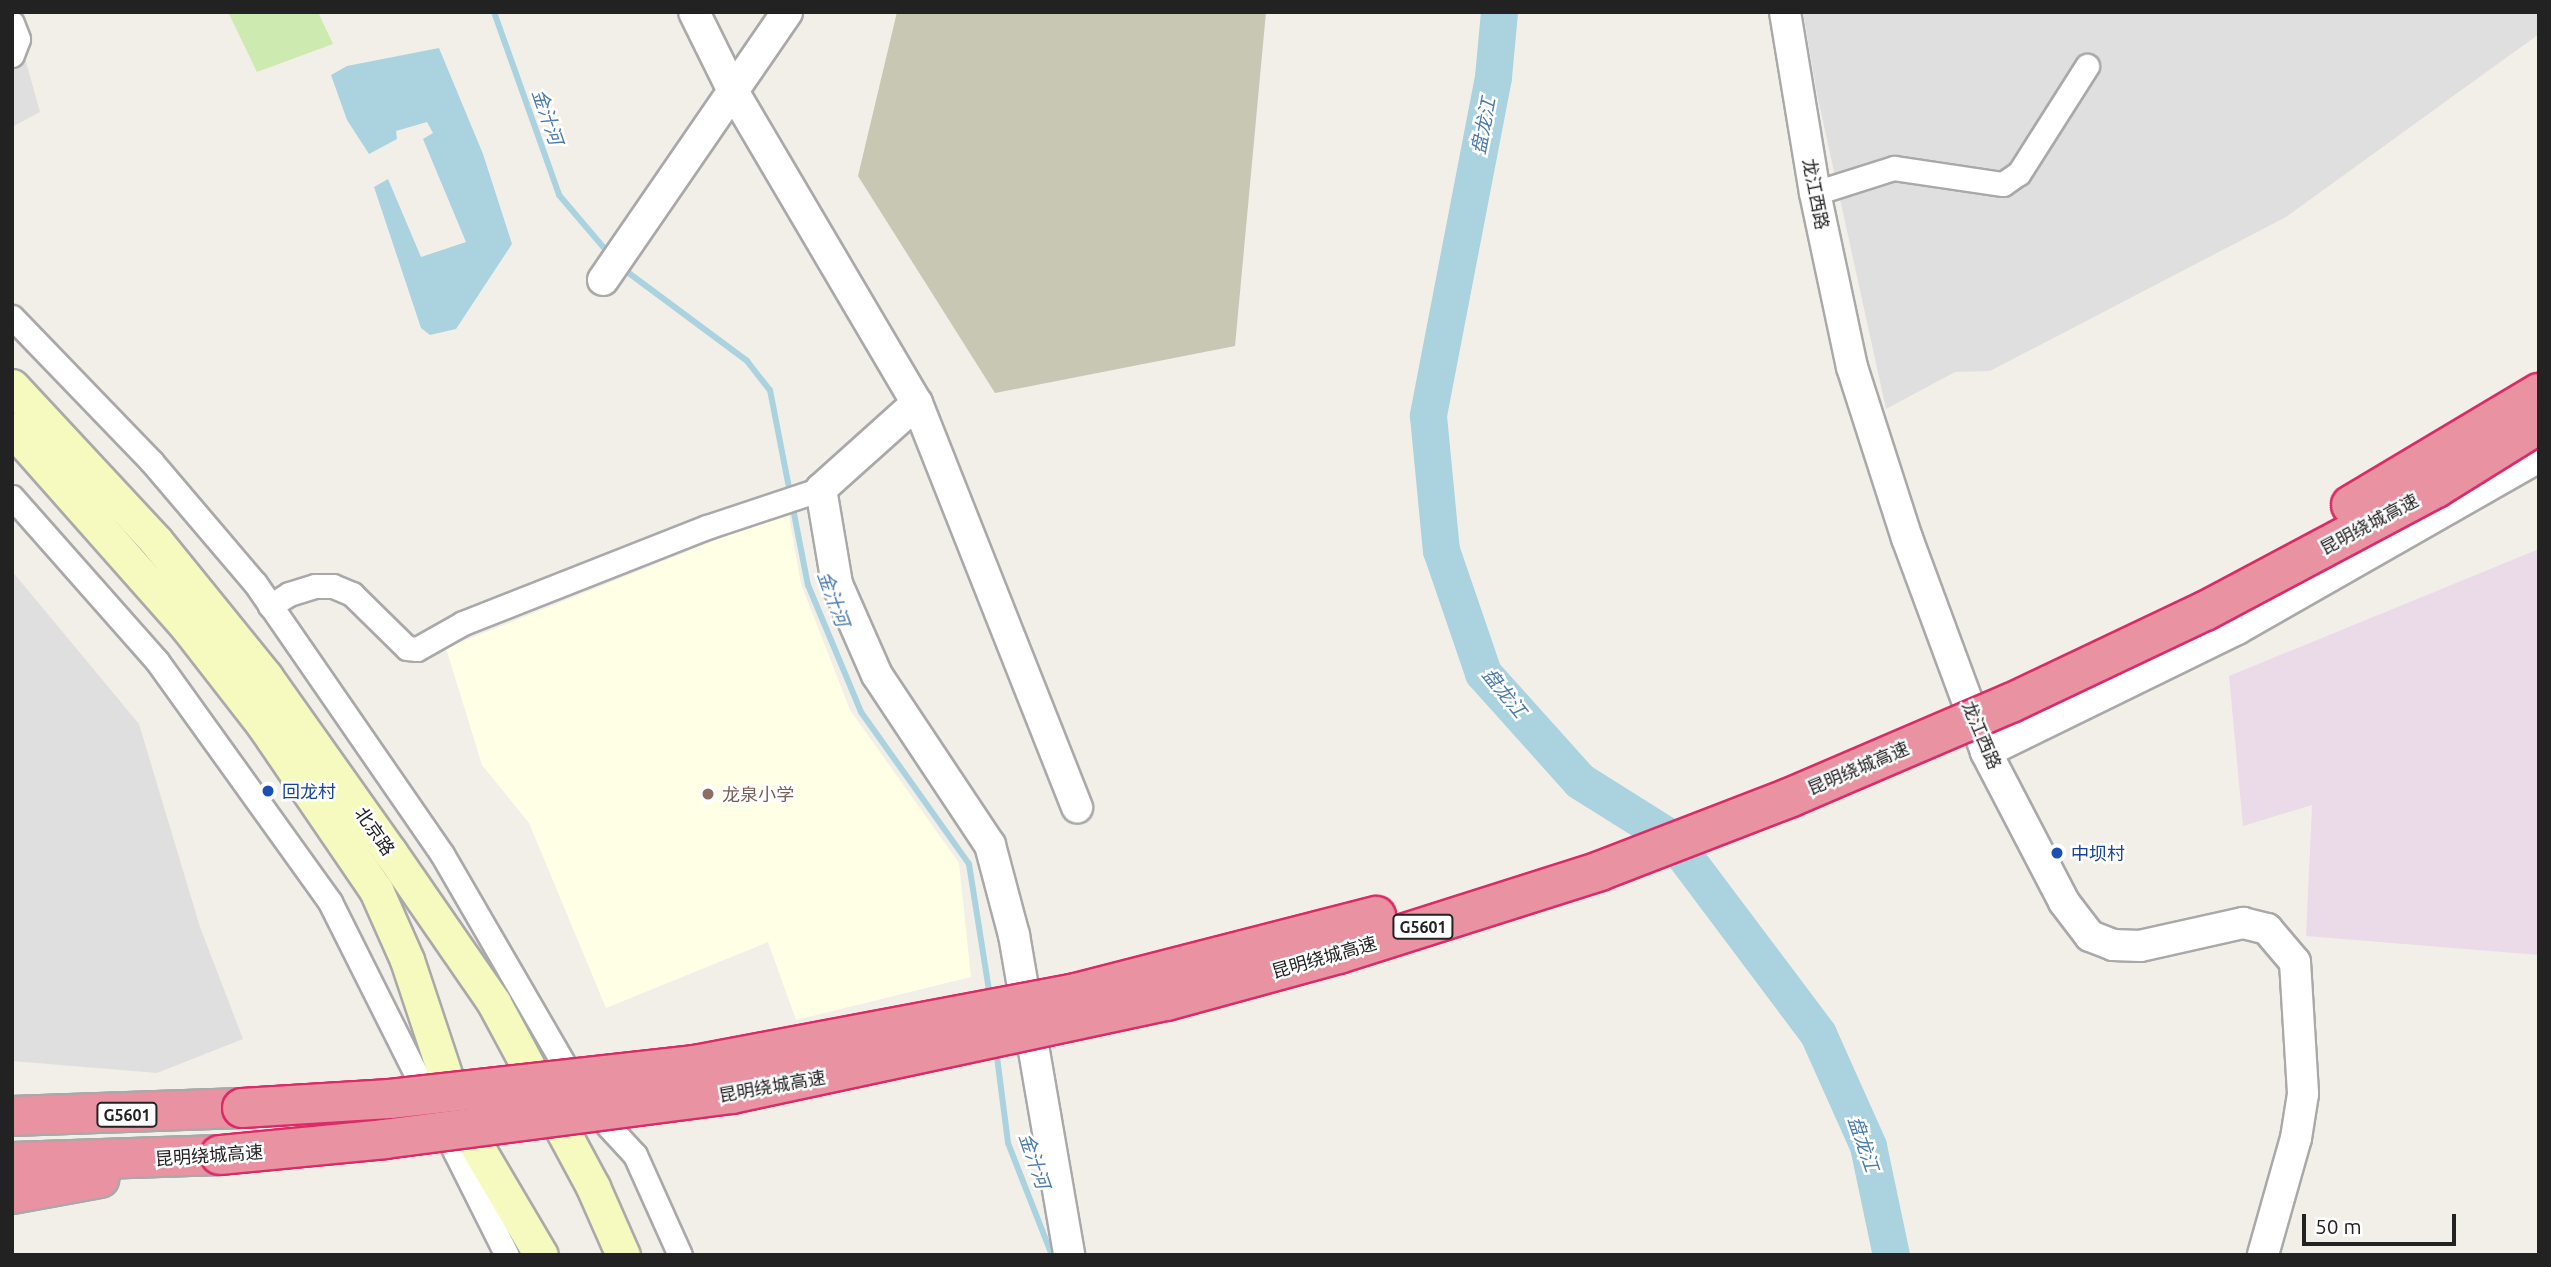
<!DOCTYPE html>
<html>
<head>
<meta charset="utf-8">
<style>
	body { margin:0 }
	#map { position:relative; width:2551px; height:1267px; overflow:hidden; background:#f2efe9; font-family:Ubuntu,"Noto Sans SC",sans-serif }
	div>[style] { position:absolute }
	.residential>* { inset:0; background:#e0dfdf }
	.industrial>* { inset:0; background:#ebdbe8 }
	.education>* { inset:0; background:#ffffe5 }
	.construction>* { inset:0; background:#c7c7b4 }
	.grass>* { inset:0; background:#cdebb0 }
	.water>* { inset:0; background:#aad3df }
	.stream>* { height:6px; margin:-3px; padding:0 3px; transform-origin:3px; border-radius:3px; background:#aad3df }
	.river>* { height:37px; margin:-18.5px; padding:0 18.5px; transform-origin:18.5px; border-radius:18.5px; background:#aad3df }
	.roads { filter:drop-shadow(2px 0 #a9a9a9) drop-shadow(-2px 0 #a9a9a9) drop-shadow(0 2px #a9a9a9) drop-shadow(0 -2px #a9a9a9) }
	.minor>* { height:23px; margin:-11.5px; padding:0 11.5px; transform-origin:11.5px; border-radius:11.5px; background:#fff }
	.tertiary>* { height:30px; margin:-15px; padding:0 15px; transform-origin:15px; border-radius:15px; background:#fff }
	.secondary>* { height:33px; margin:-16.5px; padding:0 16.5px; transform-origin:16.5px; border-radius:16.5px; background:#f7fabf }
	.motorway>* { height:38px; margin:-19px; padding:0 19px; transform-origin:19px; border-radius:19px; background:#e892a2 }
	.bridges { filter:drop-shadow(2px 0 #dc2a67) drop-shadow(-2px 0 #dc2a67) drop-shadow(0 2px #dc2a67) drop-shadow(0 -2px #dc2a67) }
	.motorway-bridge>* { height:38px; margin:-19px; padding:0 19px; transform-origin:19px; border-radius:19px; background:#e892a2 }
	.dots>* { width:19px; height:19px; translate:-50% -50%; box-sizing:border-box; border:4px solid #fff; border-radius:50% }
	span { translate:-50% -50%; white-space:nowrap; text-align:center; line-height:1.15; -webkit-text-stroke:5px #fff; paint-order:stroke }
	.shield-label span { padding:2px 5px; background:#fff; border:2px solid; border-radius:5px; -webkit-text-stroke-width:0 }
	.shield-label { font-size:16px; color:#222; font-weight:700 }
	.street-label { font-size:18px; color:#222 }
	.transit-label { font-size:18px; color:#164399 }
	.left { translate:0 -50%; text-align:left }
	.education-label { font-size:18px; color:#785e54 }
	.water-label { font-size:19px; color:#4a7aab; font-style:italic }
	.frame { position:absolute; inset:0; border:14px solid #222; pointer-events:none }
	.scale { position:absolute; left:2302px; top:1214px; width:154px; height:32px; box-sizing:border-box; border:4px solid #222; border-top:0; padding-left:9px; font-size:21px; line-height:24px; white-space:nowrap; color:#222; -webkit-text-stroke:5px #fff; paint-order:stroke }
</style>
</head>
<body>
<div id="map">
	<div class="residential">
		<div style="clip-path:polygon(12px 12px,40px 112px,12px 127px)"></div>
		<div style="clip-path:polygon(1803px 12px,2539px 12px,2539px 34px,2286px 217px,1990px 371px,1955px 372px,1886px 409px,1817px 94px)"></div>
		<div style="clip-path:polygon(12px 571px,139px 724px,200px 927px,243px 1039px,157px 1073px,12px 1061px)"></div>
	</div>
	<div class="industrial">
		<div style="clip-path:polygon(2539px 549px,2539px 955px,2306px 936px,2312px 805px,2243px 826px,2229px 676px)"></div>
	</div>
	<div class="education">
		<div style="clip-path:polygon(789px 516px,801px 584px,850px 710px,959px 863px,971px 977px,796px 1020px,768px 942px,606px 1008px,529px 823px,482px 765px,446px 648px,746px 528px)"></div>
	</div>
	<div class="construction">
		<div style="clip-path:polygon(897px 12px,1266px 12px,1235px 346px,995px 393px,858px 176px)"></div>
	</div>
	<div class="grass">
		<div style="clip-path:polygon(228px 12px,318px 12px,333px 44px,257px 72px)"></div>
	</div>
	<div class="water">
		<div style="clip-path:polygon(439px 48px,483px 154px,512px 244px,456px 329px,430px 335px,421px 328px,374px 187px,388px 179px,421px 257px,466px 242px,423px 139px,433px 133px,427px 122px,396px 131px,397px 139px,369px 154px,347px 120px,331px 75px,347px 66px)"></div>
	</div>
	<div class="stream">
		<div style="left:494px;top:12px;width:194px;rotate:70.4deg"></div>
		<div style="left:559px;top:195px;width:79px;rotate:49.6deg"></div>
		<div style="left:622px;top:268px;width:156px;rotate:36.6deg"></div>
		<div style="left:747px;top:361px;width:37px;rotate:52deg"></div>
		<div style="left:770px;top:390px;width:199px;rotate:79deg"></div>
		<div style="left:808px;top:585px;width:138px;rotate:67.3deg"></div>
		<div style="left:861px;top:712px;width:186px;rotate:54.6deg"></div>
		<div style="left:969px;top:864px;width:134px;rotate:81deg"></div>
		<div style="left:996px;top:1049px;width:95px;rotate:82.7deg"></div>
		<div style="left:1008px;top:1143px;width:120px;rotate:68.6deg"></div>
	</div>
	<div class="river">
		<div style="left:1499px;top:12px;width:65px;rotate:95.3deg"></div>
		<div style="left:1493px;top:77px;width:345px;rotate:100.9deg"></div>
		<div style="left:1428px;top:416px;width:135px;rotate:84.5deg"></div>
		<div style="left:1441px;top:550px;width:130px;rotate:71.1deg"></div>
		<div style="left:1483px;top:673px;width:145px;rotate:48.1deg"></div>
		<div style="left:1580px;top:781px;width:107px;rotate:32.1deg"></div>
		<div style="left:1671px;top:838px;width:245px;rotate:53.1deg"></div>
		<div style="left:1818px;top:1034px;width:123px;rotate:65.9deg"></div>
		<div style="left:1868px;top:1146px;width:111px;rotate:78.1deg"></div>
	</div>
	<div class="roads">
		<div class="minor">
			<div style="left:12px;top:23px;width:17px;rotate:69deg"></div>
			<div style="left:18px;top:39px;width:17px;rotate:111deg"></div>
			<div style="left:1815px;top:193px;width:83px;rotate:-17.6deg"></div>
			<div style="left:1894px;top:168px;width:110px;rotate:8.4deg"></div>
			<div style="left:2003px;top:184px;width:19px;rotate:-35deg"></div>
			<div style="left:2019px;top:173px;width:127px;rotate:-57.6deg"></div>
			<div style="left:12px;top:317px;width:200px;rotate:46deg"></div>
			<div style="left:151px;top:461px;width:160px;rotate:49.6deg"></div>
			<div style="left:255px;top:583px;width:329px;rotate:55.4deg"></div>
			<div style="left:442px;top:854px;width:287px;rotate:59.9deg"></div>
			<div style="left:586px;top:1102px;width:72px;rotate:47.2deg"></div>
			<div style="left:635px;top:1155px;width:110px;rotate:65.8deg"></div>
			<div style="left:12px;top:497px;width:219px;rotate:48.5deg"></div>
			<div style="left:157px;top:661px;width:297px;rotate:54.3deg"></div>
			<div style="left:330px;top:902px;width:395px;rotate:63.4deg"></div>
			<div style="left:270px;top:606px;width:22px;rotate:-32deg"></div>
			<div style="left:289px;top:594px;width:27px;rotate:-17deg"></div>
			<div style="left:315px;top:586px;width:18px"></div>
			<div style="left:333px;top:586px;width:21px;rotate:23deg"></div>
			<div style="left:352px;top:594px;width:77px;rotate:44.5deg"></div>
			<div style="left:407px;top:648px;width:10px;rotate:6deg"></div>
			<div style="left:417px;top:649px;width:53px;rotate:-29.5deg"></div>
			<div style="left:463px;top:623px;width:262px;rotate:-21.5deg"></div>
			<div style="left:707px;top:527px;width:120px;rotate:-18.4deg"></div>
		</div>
		<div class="tertiary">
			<div style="left:694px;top:12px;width:88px;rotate:63.7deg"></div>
			<div style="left:733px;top:91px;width:362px;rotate:59.5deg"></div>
			<div style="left:917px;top:403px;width:435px;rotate:68.4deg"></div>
			<div style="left:1785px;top:12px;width:183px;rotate:80.6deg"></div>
			<div style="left:1815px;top:193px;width:178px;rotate:78deg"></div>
			<div style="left:1852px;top:367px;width:180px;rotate:72.2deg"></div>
			<div style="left:1907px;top:538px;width:228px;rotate:69.7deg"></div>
			<div style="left:1986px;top:752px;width:169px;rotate:62.5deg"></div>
			<div style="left:2064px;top:902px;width:43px;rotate:52.6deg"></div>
			<div style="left:2090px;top:936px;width:25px;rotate:21deg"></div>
			<div style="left:2113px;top:945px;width:27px;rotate:2deg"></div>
			<div style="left:2140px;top:946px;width:106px;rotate:-12.6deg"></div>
			<div style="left:2243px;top:923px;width:25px;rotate:14deg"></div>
			<div style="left:2267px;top:929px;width:43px;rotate:49.7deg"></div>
			<div style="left:2295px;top:962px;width:132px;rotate:86.5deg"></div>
			<div style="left:2303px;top:1094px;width:45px;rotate:99deg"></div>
			<div style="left:2296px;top:1138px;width:122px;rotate:105.8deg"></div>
			<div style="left:603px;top:280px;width:325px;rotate:-55.5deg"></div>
			<div style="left:917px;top:403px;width:129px;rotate:138.1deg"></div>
			<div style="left:821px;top:489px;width:96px;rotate:80.4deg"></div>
			<div style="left:837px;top:584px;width:99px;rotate:66.3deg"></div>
			<div style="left:877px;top:675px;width:204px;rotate:56.4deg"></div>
			<div style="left:990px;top:845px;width:93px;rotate:75.1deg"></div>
			<div style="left:1014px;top:935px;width:325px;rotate:80.2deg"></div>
			<div style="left:1986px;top:752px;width:280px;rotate:-26.1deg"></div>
			<div style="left:2237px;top:629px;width:348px;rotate:-29.7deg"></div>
		</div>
		<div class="secondary">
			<div style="left:12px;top:386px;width:212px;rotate:47.1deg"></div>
			<div style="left:156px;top:541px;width:175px;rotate:51deg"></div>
			<div style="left:266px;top:677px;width:214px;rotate:54.7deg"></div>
			<div style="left:390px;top:852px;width:183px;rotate:55.4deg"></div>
			<div style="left:494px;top:1003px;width:209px;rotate:61.7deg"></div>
			<div style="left:593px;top:1187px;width:74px;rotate:66.2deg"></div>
			<div style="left:12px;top:429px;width:264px;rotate:48.5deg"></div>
			<div style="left:187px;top:627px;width:125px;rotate:52.1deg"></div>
			<div style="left:264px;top:726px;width:199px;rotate:55.7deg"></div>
			<div style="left:376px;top:890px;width:77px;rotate:66.1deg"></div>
			<div style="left:407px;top:960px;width:164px;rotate:71.6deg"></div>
			<div style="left:459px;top:1116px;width:161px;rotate:59.5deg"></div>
		</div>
		<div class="motorway">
			<div style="left:12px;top:1116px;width:230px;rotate:-2deg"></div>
			<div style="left:12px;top:1162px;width:208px;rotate:-1.9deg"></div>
			<div style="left:12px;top:1194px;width:89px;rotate:-10.3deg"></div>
		</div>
	</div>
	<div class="bridges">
		<div class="motorway-bridge">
			<div style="left:2351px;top:505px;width:219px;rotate:-30.8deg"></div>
			<div style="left:242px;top:1108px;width:148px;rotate:-3.5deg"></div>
			<div style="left:390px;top:1099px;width:307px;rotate:-6.4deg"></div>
			<div style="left:695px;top:1065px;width:384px;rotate:-10.7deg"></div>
			<div style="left:1072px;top:994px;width:314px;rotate:-14.4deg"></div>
			<div style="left:220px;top:1155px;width:166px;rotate:-5.5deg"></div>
			<div style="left:385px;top:1139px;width:350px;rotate:-7.4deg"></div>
			<div style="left:732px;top:1094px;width:445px;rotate:-12.1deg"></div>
			<div style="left:1167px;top:1001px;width:178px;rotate:-15.3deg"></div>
			<div style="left:1339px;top:954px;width:274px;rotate:-17.6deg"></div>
			<div style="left:1600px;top:871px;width:203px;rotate:-21.1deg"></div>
			<div style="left:1789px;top:798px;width:241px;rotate:-23.2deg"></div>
			<div style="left:2011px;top:703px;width:215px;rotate:-25.4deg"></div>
			<div style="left:2205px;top:611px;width:262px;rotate:-28deg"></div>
			<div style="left:2436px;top:488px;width:121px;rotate:-31.9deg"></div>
		</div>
	</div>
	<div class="dots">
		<div style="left:268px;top:791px;background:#1a4fb4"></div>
		<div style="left:708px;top:794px;background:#8d6e63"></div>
		<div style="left:2057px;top:853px;background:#1a4fb4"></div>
	</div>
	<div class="shield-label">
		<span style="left:1423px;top:927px">G5601</span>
		<span style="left:127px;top:1115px">G5601</span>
	</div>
	<div class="street-label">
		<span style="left:1816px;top:194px;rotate:79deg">龙江西路</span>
		<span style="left:2369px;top:524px;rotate:-28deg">昆明绕城高速</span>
		<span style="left:1982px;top:735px;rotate:67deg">龙江西路</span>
		<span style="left:1858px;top:768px;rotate:-23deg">昆明绕城高速</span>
		<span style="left:375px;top:831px;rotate:55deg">北京路</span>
		<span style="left:1324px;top:957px;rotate:-16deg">昆明绕城高速</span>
		<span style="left:772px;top:1086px;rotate:-10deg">昆明绕城高速</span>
		<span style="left:209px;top:1155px;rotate:-4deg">昆明绕城高速</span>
	</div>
	<div class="transit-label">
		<span class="left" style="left:282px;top:791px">回龙村</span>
		<span class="left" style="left:2071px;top:853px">中坝村</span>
	</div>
	<div class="education-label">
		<span class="left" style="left:722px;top:794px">龙泉小学</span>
	</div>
	<div class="water-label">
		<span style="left:547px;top:117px;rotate:71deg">金汁河</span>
		<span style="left:1484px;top:126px;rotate:-79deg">盘龙江</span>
		<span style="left:833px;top:599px;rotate:70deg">金汁河</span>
		<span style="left:1504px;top:693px;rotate:51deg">盘龙江</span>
		<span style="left:1863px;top:1144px;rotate:71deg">盘龙江</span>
		<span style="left:1034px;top:1161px;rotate:71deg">金汁河</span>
	</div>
	<div class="frame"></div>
	<div class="scale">50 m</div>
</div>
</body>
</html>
